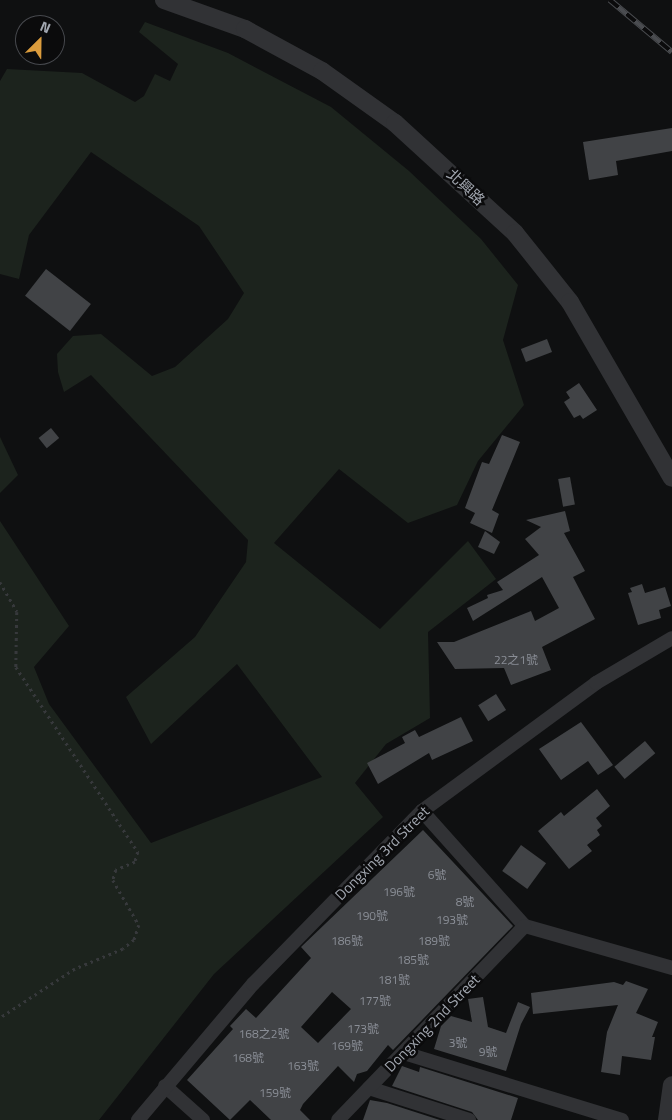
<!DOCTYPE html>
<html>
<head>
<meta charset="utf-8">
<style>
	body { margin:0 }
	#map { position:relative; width:672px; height:1120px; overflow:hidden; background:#0f1011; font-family:"Titillium Web","Noto Sans TC",sans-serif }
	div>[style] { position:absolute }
	.green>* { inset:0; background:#1c231d }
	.building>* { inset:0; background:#414346; transform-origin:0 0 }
	.path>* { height:2.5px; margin-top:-1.25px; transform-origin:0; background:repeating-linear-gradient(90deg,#37393c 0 2.5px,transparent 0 6.5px) }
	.minor>* { height:14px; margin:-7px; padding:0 7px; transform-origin:7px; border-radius:7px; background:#313235 }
	.tertiary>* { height:18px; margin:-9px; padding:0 9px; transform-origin:9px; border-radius:9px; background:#313235 }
	.rail>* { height:5.5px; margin-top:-2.75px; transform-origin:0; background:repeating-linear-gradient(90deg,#0b0b0c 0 11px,#4a4c50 0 22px); box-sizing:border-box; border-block:1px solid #4a4c50 }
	span { translate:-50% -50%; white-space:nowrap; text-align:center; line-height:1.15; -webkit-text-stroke:5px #0b0b0c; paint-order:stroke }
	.number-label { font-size:12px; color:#8a8e96 }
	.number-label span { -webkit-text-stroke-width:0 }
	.street-label { font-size:15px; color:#a2a7b0 }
	.north { position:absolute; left:15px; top:15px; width:50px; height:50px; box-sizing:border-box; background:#0b0b0c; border:1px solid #47494e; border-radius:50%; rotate:23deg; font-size:14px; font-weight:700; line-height:20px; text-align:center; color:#a2a7b0 }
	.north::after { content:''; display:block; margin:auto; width:18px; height:22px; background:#db9c3d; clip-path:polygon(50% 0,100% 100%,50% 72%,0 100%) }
</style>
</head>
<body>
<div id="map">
	<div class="green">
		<div style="clip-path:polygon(145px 22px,228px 53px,331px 107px,409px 171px,481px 239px,518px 285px,503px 340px,524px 405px,478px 461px,457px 505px,408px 523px,339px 469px,274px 543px,380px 629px,468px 541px,496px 579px,428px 632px,430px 718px,386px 744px,355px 783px,383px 817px,214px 974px,99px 1120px,0 1120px,0 521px,69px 626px,34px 667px,49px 704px,151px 843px,322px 777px,237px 664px,151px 744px,126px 697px,195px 637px,246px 562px,248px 540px,91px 375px,64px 392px,58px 372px,57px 354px,73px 336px,101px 334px,152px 376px,175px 367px,228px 319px,244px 293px,199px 226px,91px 152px,29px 235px,19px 279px,0 274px,0 81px,7px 69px,82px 73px,135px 102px,144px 96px,155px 74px,170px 81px,178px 64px,139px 32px)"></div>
		<div style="clip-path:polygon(0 437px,18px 475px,0 493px)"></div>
	</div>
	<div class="building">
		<div style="clip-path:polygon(672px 128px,672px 151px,616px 161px,618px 175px,589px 180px,583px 142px)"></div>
		<div style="left:46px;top:269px;width:57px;height:34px;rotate:38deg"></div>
		<div style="left:547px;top:339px;width:14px;height:28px;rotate:69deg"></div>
		<div style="clip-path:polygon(579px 383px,597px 410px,583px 419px,580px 415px,574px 418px,564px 402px,570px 398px,566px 392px)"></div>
		<div style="left:51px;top:428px;width:13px;height:16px;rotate:51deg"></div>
		<div style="clip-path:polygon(502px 435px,520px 442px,492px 510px,499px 514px,492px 533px,470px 523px,475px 513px,465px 508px,482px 462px,489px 464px)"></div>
		<div style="left:570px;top:477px;width:28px;height:12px;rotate:80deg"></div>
		<div style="clip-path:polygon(565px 511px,570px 531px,564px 533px,585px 571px,573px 577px,595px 619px,542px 647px,551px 670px,511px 685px,504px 668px,455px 669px,437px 642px,454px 642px,531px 611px,535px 621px,559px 608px,542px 577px,473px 621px,467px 608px,488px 598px,487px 595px,503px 590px,497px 582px,539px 555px,525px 539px,541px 527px,526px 520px)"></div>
		<div style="clip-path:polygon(485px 531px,500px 542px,494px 554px,478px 547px)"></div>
		<div style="clip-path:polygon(642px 584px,645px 593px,665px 587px,671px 606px,659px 610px,661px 618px,638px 625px,628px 593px,632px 592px,630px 588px)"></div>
		<div style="left:496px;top:694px;width:19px;height:21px;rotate:58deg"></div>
		<div style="clip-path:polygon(461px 717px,473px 741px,432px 760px,429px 753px,378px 784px,367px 763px,405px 743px,402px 737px,415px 730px,419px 737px)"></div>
		<div style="clip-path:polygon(581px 722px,613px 765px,598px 775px,588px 761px,561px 780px,539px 749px)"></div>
		<div style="left:645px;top:741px;width:16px;height:40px;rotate:50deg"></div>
		<div style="clip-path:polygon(597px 789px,610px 806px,596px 818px,602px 826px,597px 830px,600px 835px,587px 845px,592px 851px,569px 869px,538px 831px,561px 812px,564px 816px)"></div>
		<div style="clip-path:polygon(evenodd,423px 830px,513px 926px,393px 1050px,388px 1045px,367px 1071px,357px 1074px,354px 1082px,338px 1066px,303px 1104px,300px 1110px,310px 1120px,271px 1120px,250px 1100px,230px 1120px,187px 1080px,233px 1029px,230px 1026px,246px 1009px,256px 1018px,311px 958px,301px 947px,423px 830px,332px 992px,351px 1009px,318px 1043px,301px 1027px,332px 992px)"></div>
		<div style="left:521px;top:845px;width:31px;height:32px;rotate:36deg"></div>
		<div style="clip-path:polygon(626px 981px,648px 989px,636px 1013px,658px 1022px,652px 1037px,655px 1037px,651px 1060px,622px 1056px,620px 1075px,601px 1072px,607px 1032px,618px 1005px,533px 1014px,531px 993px,614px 982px,623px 985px)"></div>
		<div style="clip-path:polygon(483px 997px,488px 1027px,506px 1033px,518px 1002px,530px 1007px,521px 1024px,506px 1071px,434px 1049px,441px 1026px,451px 1016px,472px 1022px,468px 999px)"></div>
		<div style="clip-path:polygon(402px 1066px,419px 1072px,420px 1067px,518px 1098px,511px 1120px,478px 1120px,472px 1112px,392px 1086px)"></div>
		<div style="clip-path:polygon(370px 1100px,387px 1103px,440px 1120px,363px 1120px)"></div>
	</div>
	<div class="path">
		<div style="left:0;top:582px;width:34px;rotate:60deg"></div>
		<div style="left:17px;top:612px;width:55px;rotate:91deg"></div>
		<div style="left:16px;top:667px;width:222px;rotate:56.6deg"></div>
		<div style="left:138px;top:852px;width:10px;rotate:107deg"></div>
		<div style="left:135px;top:862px;width:21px;rotate:157deg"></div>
		<div style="left:116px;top:870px;width:10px;rotate:107deg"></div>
		<div style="left:113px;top:880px;width:52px;rotate:60deg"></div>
		<div style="left:139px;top:925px;width:16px;rotate:108deg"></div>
		<div style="left:134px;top:940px;width:14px;rotate:141deg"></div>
		<div style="left:123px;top:949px;width:52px;rotate:157.4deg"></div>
		<div style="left:75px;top:969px;width:90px;rotate:146.8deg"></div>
	</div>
	<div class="minor">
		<div style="left:422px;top:811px;width:154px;rotate:48.2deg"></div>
		<div style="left:525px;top:926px;width:153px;rotate:15.9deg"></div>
		<div style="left:404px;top:1053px;width:228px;rotate:17.1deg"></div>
		<div style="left:165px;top:1086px;width:51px;rotate:41.8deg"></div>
		<div style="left:369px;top:1088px;width:105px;rotate:17.7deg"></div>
		<div style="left:138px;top:1120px;width:178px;rotate:-49.8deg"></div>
		<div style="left:253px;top:984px;width:242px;rotate:-45.7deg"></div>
		<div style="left:422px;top:811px;width:216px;rotate:-36.3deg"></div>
		<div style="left:596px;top:683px;width:88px;rotate:-30.6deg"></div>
		<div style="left:338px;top:1120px;width:269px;rotate:-46.1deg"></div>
	</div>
	<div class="tertiary">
		<div style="left:164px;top:0;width:86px;rotate:19.7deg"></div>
		<div style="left:245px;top:29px;width:88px;rotate:28.6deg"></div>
		<div style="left:322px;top:71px;width:90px;rotate:35.5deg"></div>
		<div style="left:395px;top:123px;width:163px;rotate:42.5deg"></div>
		<div style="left:515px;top:233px;width:88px;rotate:51.4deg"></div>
		<div style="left:570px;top:302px;width:203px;rotate:59.9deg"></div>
		<div style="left:667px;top:1120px;width:35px;rotate:-82deg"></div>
	</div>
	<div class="rail">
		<div style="left:610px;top:0;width:81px;rotate:40deg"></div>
	</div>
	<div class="number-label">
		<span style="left:516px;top:660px">22之1號</span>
		<span style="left:437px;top:875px">6號</span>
		<span style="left:399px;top:892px">196號</span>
		<span style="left:465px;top:902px">8號</span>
		<span style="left:372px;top:916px">190號</span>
		<span style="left:452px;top:920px">193號</span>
		<span style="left:347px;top:941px">186號</span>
		<span style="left:434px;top:941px">189號</span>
		<span style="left:413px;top:960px">185號</span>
		<span style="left:394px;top:980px">181號</span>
		<span style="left:375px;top:1001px">177號</span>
		<span style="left:363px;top:1029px">173號</span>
		<span style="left:264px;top:1034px">168之2號</span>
		<span style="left:458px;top:1043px">3號</span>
		<span style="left:347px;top:1046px">169號</span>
		<span style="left:488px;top:1052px">9號</span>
		<span style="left:248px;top:1058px">168號</span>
		<span style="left:303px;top:1066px">163號</span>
		<span style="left:275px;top:1093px">159號</span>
	</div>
	<div class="street-label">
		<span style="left:466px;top:187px;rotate:43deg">北興路</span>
		<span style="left:382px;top:853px;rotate:-45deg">Dongxing 3rd Street</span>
		<span style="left:432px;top:1023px;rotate:-46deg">Dongxing 2nd Street</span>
	</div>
	<div class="north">N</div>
</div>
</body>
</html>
